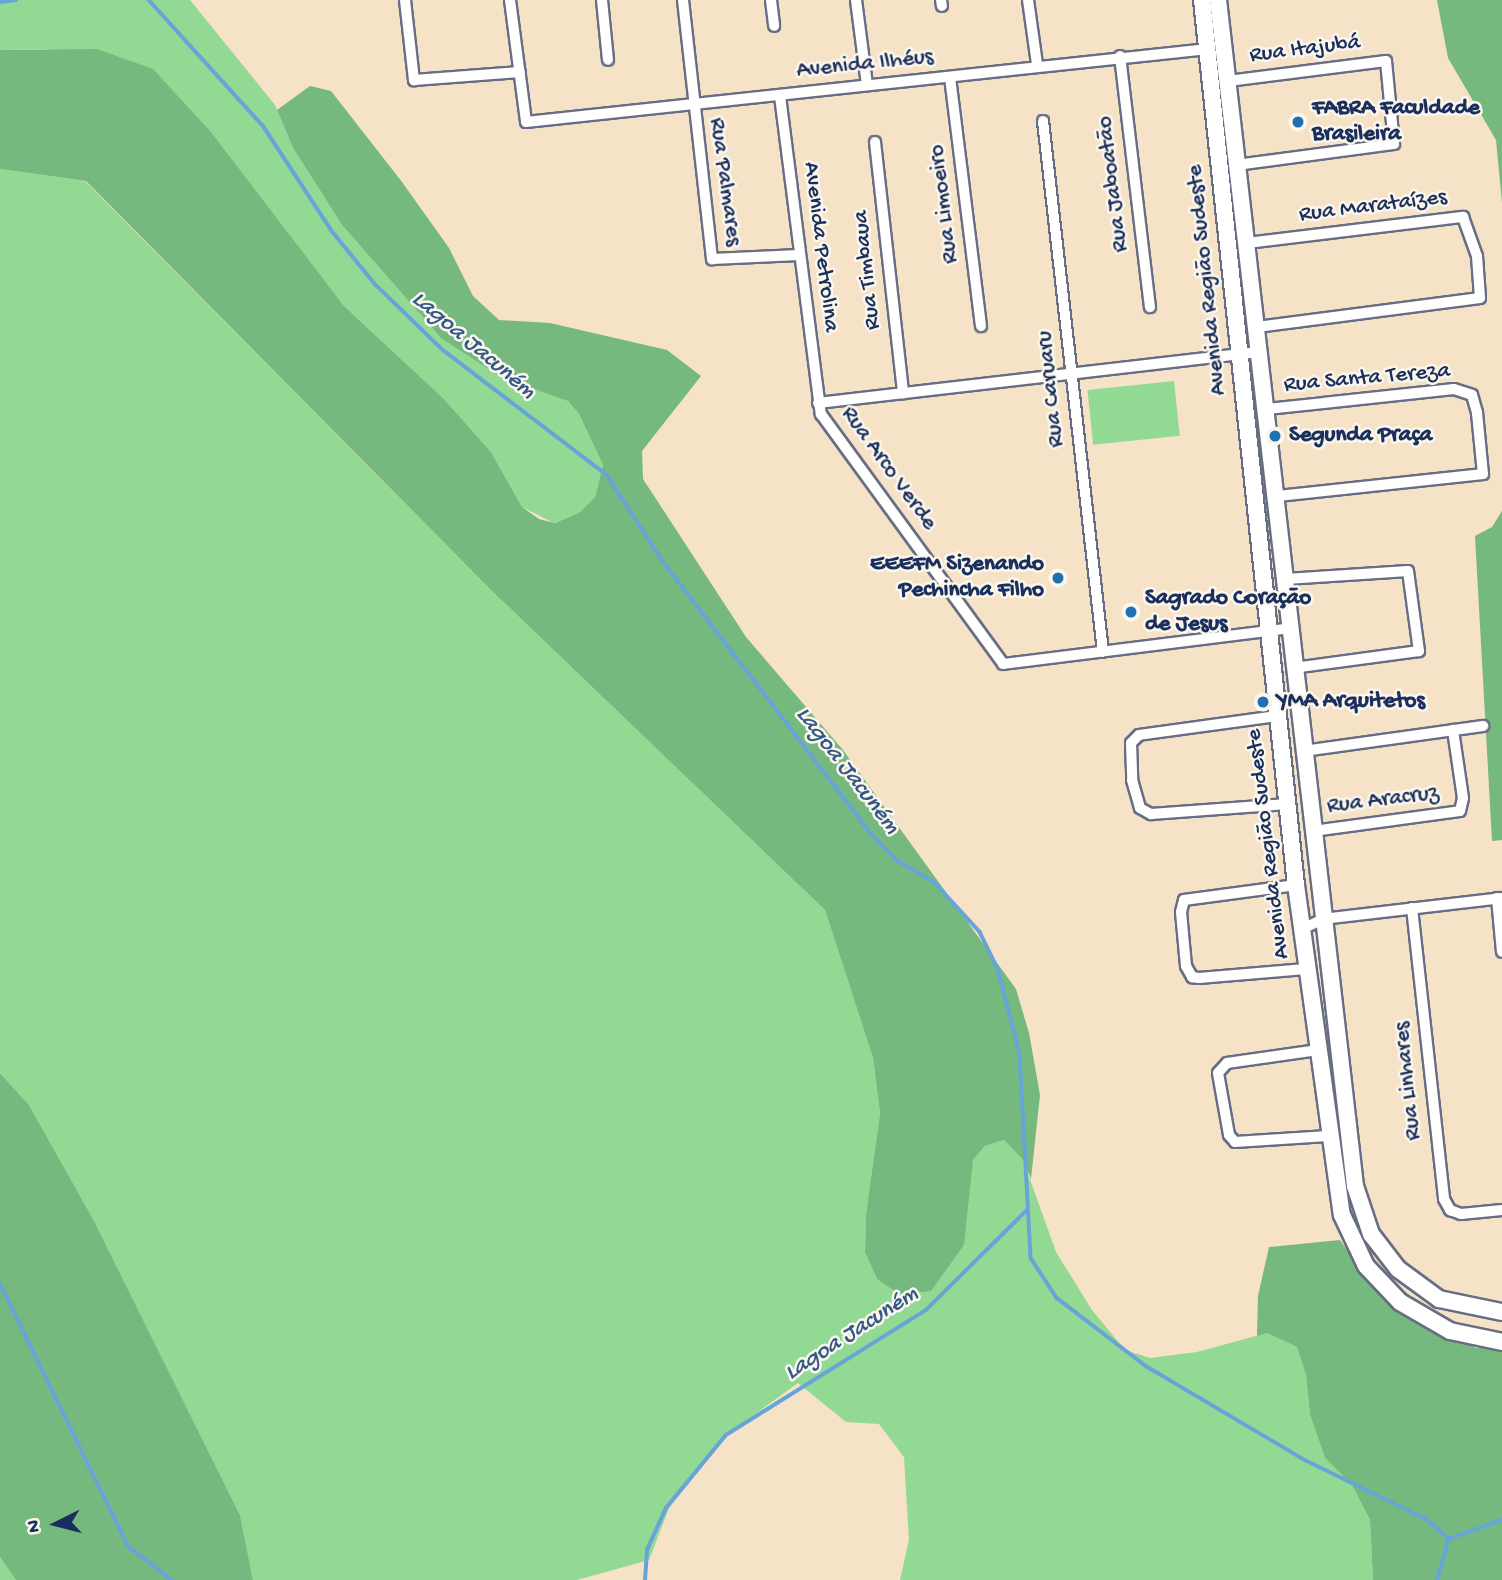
<!DOCTYPE html>
<html>
<head>
<meta charset="utf-8">
<style>
	body { margin:0 }
	#map { position:relative; width:1502px; height:1580px; overflow:hidden; background:#f5e2c7; font-family:"Gochi Hand",sans-serif }
	div>[style] { position:absolute }
	.green>* { inset:0; background:#92d994; transform-origin:0 0 }
	.forest>* { inset:0; background:#75b97e }
	.stream>* { height:3.5px; margin:-1.75px; padding:0 1.75px; transform-origin:1.75px; border-radius:1.75px; background:#67a4d8 }
	.roads { filter:drop-shadow(2px 0 #676e83) drop-shadow(-2px 0 #676e83) drop-shadow(0 2px #676e83) drop-shadow(0 -2px #676e83) }
	.street>* { height:10px; margin:-5px; padding:0 5px; transform-origin:5px; border-radius:5px; background:#fff }
	.secondary>* { height:16px; margin:-8px; padding:0 8px; transform-origin:8px; border-radius:8px; background:#fff }
	.dots>* { width:19px; height:19px; translate:-50% -50%; box-sizing:border-box; border:4px solid #fbf7ec; border-radius:50% }
	span { translate:-50% -50%; white-space:nowrap; text-align:center; line-height:1.15; -webkit-text-stroke:5px #fbf7ec; paint-order:stroke }
	.street-label { font-size:23px; color:#1b2f5e }
	.poi-label { font-size:23px; color:#1b2f5e; font-weight:700 }
	.left { translate:0 -50%; text-align:left }
	.right { translate:-100% -50%; text-align:right }
	.water-label { font-size:24px; color:#365889; font-style:italic }
	.north { position:absolute; left:21px; top:1489px; width:70px; height:70px; -webkit-text-stroke:5px #fbf7ec; paint-order:stroke; rotate:264deg; font-size:19px; font-weight:700; line-height:28px; text-align:center; color:#1b2f5e }
	.north::after { content:''; display:block; margin:auto; width:24px; height:32px; background:#1b2f5e; clip-path:polygon(50% 0,100% 100%,50% 72%,0 100%) }
</style>
</head>
<body>
<div id="map">
	<div class="green">
		<div style="clip-path:polygon(0 0,190px 0,275px 105px,293px 148px,342px 225px,441px 338px,568px 401px,579px 414px,603px 465px,595px 497px,580px 512px,554px 523px,522px 507px,491px 452px,444px 399px,344px 306px,284px 229px,48px 49px,0 50px)"></div>
		<div style="clip-path:polygon(0 169px,85px 181px,493px 592px,825px 910px,873px 1058px,880px 1113px,866px 1214px,865px 1251px,877px 1279px,967px 1200px,973px 1160px,985px 1146px,1004px 1140px,1023px 1160px,1056px 1252px,1092px 1310px,1125px 1350px,1150px 1358px,1197px 1352px,1267px 1333px,1297px 1347px,1306px 1375px,1310px 1415px,1325px 1458px,1352px 1485px,1370px 1520px,1373px 1580px,900px 1580px,909px 1540px,904px 1457px,879px 1424px,846px 1422px,798px 1383px,729px 1433px,669px 1508px,649px 1560px,577px 1580px,253px 1580px,240px 1515px,93px 1219px,29px 1105px,0 1073px)"></div>
		<div style="left:1174px;top:381px;width:55px;height:87px;rotate:84deg"></div>
		<div style="clip-path:polygon(0 1557px,16px 1580px,0 1580px)"></div>
	</div>
	<div class="forest">
		<div style="clip-path:polygon(1437px 0,1502px 0,1502px 203px,1496px 140px,1448px 58px)"></div>
		<div style="clip-path:polygon(97px 49px,153px 69px,210px 131px,344px 306px,444px 399px,491px 452px,522px 507px,539px 519px,555px 523px,580px 512px,595px 497px,603px 465px,579px 414px,568px 401px,501px 377px,441px 338px,342px 225px,293px 148px,277px 110px,310px 86px,331px 91px,402px 182px,449px 248px,473px 296px,499px 320px,550px 323px,667px 350px,701px 376px,642px 451px,643px 479px,746px 637px,843px 750px,1016px 989px,1029px 1033px,1040px 1095px,1031px 1179px,1023px 1160px,1004px 1140px,985px 1146px,973px 1160px,964px 1245px,931px 1291px,899px 1294px,877px 1279px,865px 1252px,866px 1214px,880px 1113px,873px 1058px,825px 910px,493px 592px,86px 181px,0 169px,0 50px)"></div>
		<div style="clip-path:polygon(1502px 511px,1502px 840px,1492px 841px,1475px 536px,1492px 527px)"></div>
		<div style="clip-path:polygon(0 1073px,29px 1105px,93px 1219px,240px 1515px,253px 1580px,16px 1580px,0 1557px)"></div>
		<div style="clip-path:polygon(1340px 1240px,1378px 1294px,1476px 1348px,1502px 1347px,1502px 1580px,1373px 1580px,1370px 1520px,1352px 1485px,1325px 1458px,1310px 1415px,1306px 1375px,1297px 1347px,1267px 1333px,1257px 1336px,1258px 1296px,1269px 1247px)"></div>
	</div>
	<div class="stream">
		<div style="left:149px;top:0;width:171px;rotate:47.8deg"></div>
		<div style="left:264px;top:127px;width:124px;rotate:56.8deg"></div>
		<div style="left:332px;top:231px;width:68px;rotate:50.9deg"></div>
		<div style="left:375px;top:284px;width:95px;rotate:44.1deg"></div>
		<div style="left:443px;top:350px;width:206px;rotate:37.3deg"></div>
		<div style="left:607px;top:475px;width:101px;rotate:57.1deg"></div>
		<div style="left:662px;top:560px;width:347px;rotate:52.6deg"></div>
		<div style="left:873px;top:836px;width:34px;rotate:45deg"></div>
		<div style="left:897px;top:860px;width:44px;rotate:31.2deg"></div>
		<div style="left:935px;top:883px;width:67px;rotate:47.4deg"></div>
		<div style="left:980px;top:932px;width:41px;rotate:64.1deg"></div>
		<div style="left:998px;top:969px;width:88px;rotate:75.5deg"></div>
		<div style="left:1020px;top:1054px;width:204px;rotate:86.9deg"></div>
		<div style="left:1031px;top:1258px;width:48px;rotate:57deg"></div>
		<div style="left:1057px;top:1298px;width:112px;rotate:37.4deg"></div>
		<div style="left:1146px;top:1366px;width:185px;rotate:30.6deg"></div>
		<div style="left:1305px;top:1460px;width:137px;rotate:26deg"></div>
		<div style="left:1428px;top:1520px;width:28px;rotate:42deg"></div>
		<div style="left:0;top:2px;width:16px;rotate:-7deg"></div>
		<div style="left:0;top:1283px;width:292px;rotate:64deg"></div>
		<div style="left:128px;top:1546px;width:56px;rotate:37.7deg"></div>
		<div style="left:1449px;top:1539px;width:56px;rotate:-19.7deg"></div>
		<div style="left:645px;top:1580px;width:30px;rotate:-86deg"></div>
		<div style="left:647px;top:1550px;width:46px;rotate:-65.7deg"></div>
		<div style="left:666px;top:1508px;width:94px;rotate:-50.6deg"></div>
		<div style="left:726px;top:1435px;width:236px;rotate:-32deg"></div>
		<div style="left:926px;top:1310px;width:141px;rotate:-44.7deg"></div>
		<div style="left:1437px;top:1580px;width:43px;rotate:-73.7deg"></div>
	</div>
	<div class="roads">
		<div class="street">
			<div style="left:405px;top:0;width:81px;rotate:83.6deg"></div>
			<div style="left:414px;top:80px;width:106px;rotate:-4.3deg"></div>
			<div style="left:510px;top:0;width:123px;rotate:82.5deg"></div>
			<div style="left:526px;top:122px;width:686px;rotate:-6.11deg"></div>
			<div style="left:602px;top:0;width:60px;rotate:84.3deg"></div>
			<div style="left:683px;top:0;width:261px;rotate:83.6deg"></div>
			<div style="left:712px;top:259px;width:87px;rotate:-2.6deg"></div>
			<div style="left:771px;top:0;width:26px;rotate:83deg"></div>
			<div style="left:856px;top:0;width:86px;rotate:82.6deg"></div>
			<div style="left:941px;top:0;width:6px;rotate:81deg"></div>
			<div style="left:1028px;top:0;width:65px;rotate:82deg"></div>
			<div style="left:1120px;top:56px;width:253px;rotate:83.2deg"></div>
			<div style="left:950px;top:77px;width:251px;rotate:82.9deg"></div>
			<div style="left:1228px;top:81px;width:159px;rotate:-7.2deg"></div>
			<div style="left:1386px;top:61px;width:83px;rotate:84.5deg"></div>
			<div style="left:1394px;top:144px;width:158px;rotate:172.4deg"></div>
			<div style="left:780px;top:96px;width:321px;rotate:82.7deg"></div>
			<div style="left:821px;top:414px;width:309px;rotate:53.9deg"></div>
			<div style="left:1003px;top:664px;width:289px;rotate:-7.1deg"></div>
			<div style="left:1043px;top:121px;width:534px;rotate:83.55deg"></div>
			<div style="left:875px;top:142px;width:253px;rotate:83.6deg"></div>
			<div style="left:1247px;top:243px;width:218px;rotate:-6.9deg"></div>
			<div style="left:1463px;top:217px;width:41px;rotate:70.3deg"></div>
			<div style="left:1477px;top:256px;width:42px;rotate:85.9deg"></div>
			<div style="left:1480px;top:298px;width:225px;rotate:172.6deg"></div>
			<div style="left:818px;top:403px;width:443px;rotate:-6.6deg"></div>
			<div style="left:1267px;top:409px;width:188px;rotate:-6.1deg"></div>
			<div style="left:1454px;top:389px;width:19px;rotate:18deg"></div>
			<div style="left:1472px;top:395px;width:19px;rotate:74deg"></div>
			<div style="left:1477px;top:413px;width:61px;rotate:84.4deg"></div>
			<div style="left:1483px;top:474px;width:206px;rotate:173.9deg"></div>
			<div style="left:1286px;top:579px;width:122px;rotate:-3.8deg"></div>
			<div style="left:1408px;top:571px;width:81px;rotate:82.2deg"></div>
			<div style="left:1419px;top:651px;width:126px;rotate:172.3deg"></div>
			<div style="left:1277px;top:716px;width:139px;rotate:172.2deg"></div>
			<div style="left:1139px;top:735px;width:11px;rotate:135deg"></div>
			<div style="left:1131px;top:743px;width:37px;rotate:88deg"></div>
			<div style="left:1132px;top:780px;width:29px;rotate:74deg"></div>
			<div style="left:1140px;top:808px;width:13px;rotate:29deg"></div>
			<div style="left:1151px;top:814px;width:137px;rotate:-4.2deg"></div>
			<div style="left:1303px;top:751px;width:182px;rotate:-7.9deg"></div>
			<div style="left:1313px;top:831px;width:148px;rotate:-7.7deg"></div>
			<div style="left:1460px;top:811px;width:13px;rotate:-77deg"></div>
			<div style="left:1463px;top:798px;width:69px;rotate:-98.4deg"></div>
			<div style="left:1296px;top:885px;width:113px;rotate:172.4deg"></div>
			<div style="left:1184px;top:900px;width:12px;rotate:104deg"></div>
			<div style="left:1181px;top:912px;width:54px;rotate:84.7deg"></div>
			<div style="left:1186px;top:966px;width:13px;rotate:61deg"></div>
			<div style="left:1192px;top:977px;width:7px;rotate:8deg"></div>
			<div style="left:1199px;top:978px;width:107px;rotate:-4.8deg"></div>
			<div style="left:1497px;top:898px;width:54px;rotate:84.7deg"></div>
			<div style="left:1412px;top:908px;width:293px;rotate:83.7deg"></div>
			<div style="left:1444px;top:1199px;width:13px;rotate:61deg"></div>
			<div style="left:1450px;top:1210px;width:12px;rotate:20deg"></div>
			<div style="left:1461px;top:1214px;width:41px;rotate:-5.6deg"></div>
			<div style="left:1302px;top:929px;width:23px;rotate:-25deg"></div>
			<div style="left:1323px;top:919px;width:180px;rotate:-6.7deg"></div>
			<div style="left:1318px;top:1050px;width:92px;rotate:171.9deg"></div>
			<div style="left:1227px;top:1063px;width:13px;rotate:132deg"></div>
			<div style="left:1218px;top:1073px;width:63px;rotate:79.9deg"></div>
			<div style="left:1229px;top:1135px;width:9px;rotate:49deg"></div>
			<div style="left:1235px;top:1142px;width:93px;rotate:-3.7deg"></div>
		</div>
		<div class="secondary">
			<div style="left:1202px;top:0;width:890px;rotate:83.94deg"></div>
			<div style="left:1296px;top:885px;width:333px;rotate:82.1deg"></div>
			<div style="left:1342px;top:1215px;width:56px;rotate:64.8deg"></div>
			<div style="left:1366px;top:1266px;width:50px;rotate:46.6deg"></div>
			<div style="left:1400px;top:1302px;width:58px;rotate:30.1deg"></div>
			<div style="left:1450px;top:1331px;width:53px;rotate:11.9deg"></div>
			<div style="left:1218px;top:0;width:1194px;rotate:83.41deg"></div>
			<div style="left:1355px;top:1186px;width:51px;rotate:71.6deg"></div>
			<div style="left:1371px;top:1234px;width:44px;rotate:52.4deg"></div>
			<div style="left:1398px;top:1269px;width:51px;rotate:36.2deg"></div>
			<div style="left:1439px;top:1299px;width:64px;rotate:11.7deg"></div>
		</div>
	</div>
	<div class="dots">
		<div style="left:1298px;top:122px;background:#1f6fb2"></div>
		<div style="left:1275px;top:436px;background:#1f6fb2"></div>
		<div style="left:1058px;top:578px;background:#1f6fb2"></div>
		<div style="left:1131px;top:612px;background:#1f6fb2"></div>
		<div style="left:1263px;top:702px;background:#1f6fb2"></div>
	</div>
	<div class="street-label">
		<span style="left:1305px;top:50px;rotate:-7deg">Rua Itajubá</span>
		<span style="left:865px;top:65px;rotate:-6deg">Avenida Ilhéus</span>
		<span style="left:724px;top:182px;rotate:82deg">Rua Palmares</span>
		<span style="left:1114px;top:184px;rotate:-97deg">Rua Jaboatão</span>
		<span style="left:945px;top:204px;rotate:-97deg">Rua Limoeiro</span>
		<span style="left:1373px;top:207px;rotate:-7deg">Rua Marataízes</span>
		<span style="left:820px;top:247px;rotate:83deg">Avenida Petrolina</span>
		<span style="left:868px;top:270px;rotate:-96deg">Rua Timbaua</span>
		<span style="left:1208px;top:280px;rotate:-96deg">Avenida Região Sudeste</span>
		<span style="left:1367px;top:379px;rotate:-5deg">Rua Santa Tereza</span>
		<span style="left:1052px;top:389px;rotate:-96deg">Rua Caruaru</span>
		<span style="left:888px;top:469px;rotate:54deg">Rua Arco Verde</span>
		<span style="left:1383px;top:801px;rotate:-7deg">Rua Aracruz</span>
		<span style="left:1269px;top:844px;rotate:-97deg">Avenida Região Sudeste</span>
		<span style="left:1409px;top:1081px;rotate:-96deg">Rua Linhares</span>
	</div>
	<div class="poi-label">
		<span class="left" style="left:1312px;top:122px">FABRA Faculdade<br>Brasileira</span>
		<span class="left" style="left:1289px;top:436px">Segunda Praça</span>
		<span class="right" style="left:1044px;top:578px">EEEFM Sizenando<br>Pechincha Filho</span>
		<span class="left" style="left:1145px;top:612px">Sagrado Coração<br>de Jesus</span>
		<span class="left" style="left:1277px;top:702px">YMA Arquitetos</span>
	</div>
	<div class="water-label">
		<span style="left:473px;top:346px;rotate:40deg">Lagoa Jacuném</span>
		<span style="left:847px;top:771px;rotate:52deg">Lagoa Jacuném</span>
		<span style="left:852px;top:1334px;rotate:-33deg">Lagoa Jacuném</span>
	</div>
	<div class="north">N</div>
</div>
</body>
</html>
